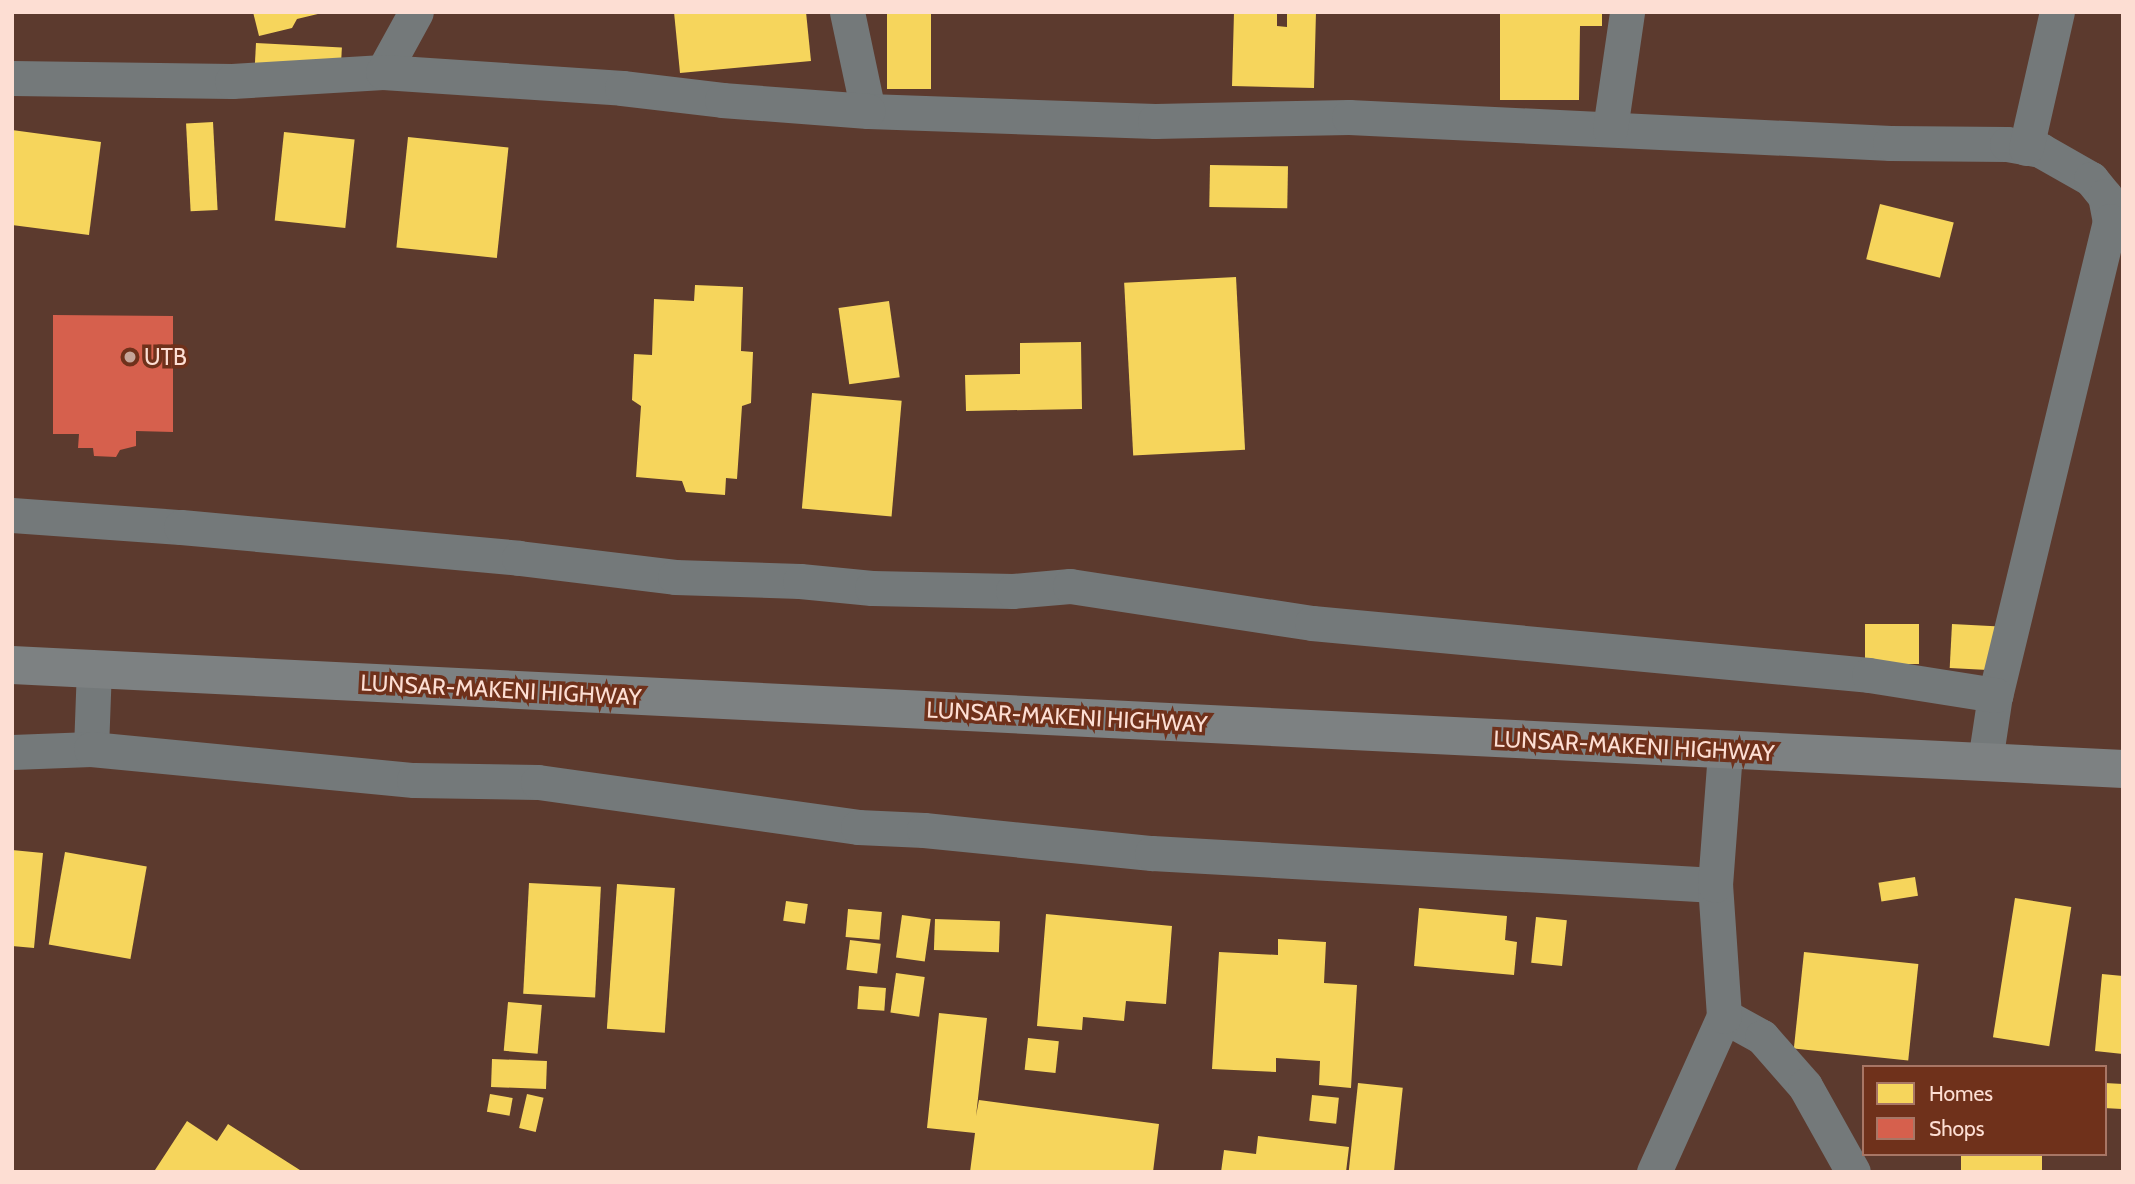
<!DOCTYPE html>
<html>
<head>
<meta charset="utf-8">
<style>
	body { margin:0 }
	#map { position:relative; width:2135px; height:1184px; overflow:hidden; background:#5c3a2e; font-family:Cabin,sans-serif }
	div>[style] { position:absolute }
	.homes>* { inset:0; background:#f6d55c; transform-origin:0 0 }
	.shops>* { inset:0; background:#d6604d }
	.street>* { height:35px; margin:-17.5px; padding:0 17.5px; transform-origin:17.5px; border-radius:17.5px; background:#74797a }
	.primary>* { height:38px; margin:-19px; padding:0 19px; transform-origin:19px; border-radius:19px; background:#7d8182 }
	.dots>* { width:19px; height:19px; translate:-50% -50%; box-sizing:border-box; border:4px solid #6f311b; border-radius:50% }
	span { translate:-50% -50%; white-space:nowrap; text-align:center; line-height:1.15; -webkit-text-stroke:7px #6f311b; paint-order:stroke }
	.poi-label { font-size:23px; color:#fdded3 }
	.left { translate:0 -50%; text-align:left }
	.street-label { font-size:23px; color:#fdded3 }
	.frame { position:absolute; inset:0; border:14px solid #fdded3; pointer-events:none }
	.legend { position:absolute; left:1862px; top:1065px; width:245px; height:91px; box-sizing:border-box; background:#6f311b; border:2px solid #a87665; margin:0; padding:9px 12px; list-style:none; font-size:21px; color:#fdded3 }
	.legend li { display:flex; align-items:center; gap:14px; height:35px }
	.legend b { width:35px; border:2px solid #a87665 }
</style>
</head>
<body>
<div id="map">
	<div class="homes">
		<div style="clip-path:polygon(253px 12px,321px 12px,322px 13px,297px 19px,292px 28px,259px 36px)"></div>
		<div style="clip-path:polygon(674px 12px,806px 12px,811px 61px,680px 73px)"></div>
		<div style="left:887px;top:12px;width:44px;height:77px"></div>
		<div style="clip-path:polygon(1234px 12px,1277px 12px,1277px 26px,1287px 27px,1287px 12px,1316px 12px,1314px 88px,1232px 86px)"></div>
		<div style="clip-path:polygon(1500px 12px,1602px 12px,1602px 26px,1580px 26px,1579px 100px,1500px 100px)"></div>
		<div style="left:256px;top:43px;width:86px;height:21px;rotate:3deg"></div>
		<div style="left:213px;top:122px;width:88px;height:27px;rotate:87deg"></div>
		<div style="clip-path:polygon(12px 130px,101px 142px,89px 235px,12px 225px)"></div>
		<div style="left:284px;top:132px;width:71px;height:89px;rotate:6deg"></div>
		<div style="left:408px;top:137px;width:101px;height:111px;rotate:6deg"></div>
		<div style="left:1210px;top:165px;width:78px;height:42px;rotate:1deg"></div>
		<div style="left:1880px;top:204px;width:76px;height:57px;rotate:14deg"></div>
		<div style="left:1236px;top:277px;width:173px;height:112px;rotate:87deg"></div>
		<div style="clip-path:polygon(695px 285px,743px 287px,741px 351px,753px 352px,751px 403px,742px 406px,737px 479px,726px 478px,725px 495px,686px 492px,682px 481px,636px 477px,641px 406px,632px 400px,634px 354px,652px 355px,654px 299px,694px 301px)"></div>
		<div style="left:889px;top:301px;width:77px;height:51px;rotate:82deg"></div>
		<div style="clip-path:polygon(1081px 342px,1082px 409px,966px 411px,965px 375px,1020px 374px,1020px 343px)"></div>
		<div style="left:812px;top:393px;width:90px;height:116px;rotate:5deg"></div>
		<div style="left:1919px;top:624px;width:40px;height:54px;rotate:90deg"></div>
		<div style="left:1952px;top:624px;width:43px;height:44px;rotate:3deg"></div>
		<div style="clip-path:polygon(12px 850px,43px 853px,34px 948px,12px 946px)"></div>
		<div style="left:65px;top:852px;width:83px;height:94px;rotate:10deg"></div>
		<div style="left:1915px;top:877px;width:19px;height:37px;rotate:81deg"></div>
		<div style="left:529px;top:883px;width:72px;height:111px;rotate:3deg"></div>
		<div style="left:617px;top:884px;width:58px;height:145px;rotate:4deg"></div>
		<div style="left:2015px;top:898px;width:57px;height:141px;rotate:9deg"></div>
		<div style="left:786px;top:901px;width:22px;height:20px;rotate:8deg"></div>
		<div style="clip-path:polygon(1419px 908px,1507px 916px,1505px 940px,1517px 942px,1514px 975px,1414px 966px)"></div>
		<div style="left:848px;top:909px;width:34px;height:28px;rotate:5deg"></div>
		<div style="clip-path:polygon(1046px 914px,1172px 926px,1166px 1004px,1126px 1001px,1124px 1021px,1083px 1017px,1082px 1030px,1037px 1026px)"></div>
		<div style="left:902px;top:915px;width:29px;height:43px;rotate:8deg"></div>
		<div style="left:1536px;top:917px;width:31px;height:46px;rotate:6deg"></div>
		<div style="left:935px;top:919px;width:65px;height:31px;rotate:2deg"></div>
		<div style="clip-path:polygon(1278px 939px,1326px 942px,1324px 983px,1357px 985px,1351px 1088px,1319px 1085px,1320px 1061px,1276px 1058px,1276px 1072px,1212px 1069px,1219px 952px,1278px 955px)"></div>
		<div style="left:850px;top:940px;width:31px;height:30px;rotate:7deg"></div>
		<div style="left:1804px;top:952px;width:115px;height:97px;rotate:6deg"></div>
		<div style="left:896px;top:973px;width:29px;height:40px;rotate:8deg"></div>
		<div style="clip-path:polygon(2102px 974px,2123px 976px,2123px 1054px,2095px 1051px)"></div>
		<div style="left:859px;top:986px;width:27px;height:23px;rotate:4deg"></div>
		<div style="left:508px;top:1002px;width:34px;height:49px;rotate:5deg"></div>
		<div style="clip-path:polygon(939px 1013px,987px 1018px,976px 1116px,979px 1100px,1159px 1124px,1153px 1172px,970px 1172px,975px 1133px,927px 1128px)"></div>
		<div style="left:1028px;top:1038px;width:31px;height:32px;rotate:6deg"></div>
		<div style="left:492px;top:1059px;width:55px;height:28px;rotate:2deg"></div>
		<div style="left:1358px;top:1083px;width:45px;height:89px;rotate:6deg"></div>
		<div style="left:2105px;top:1083px;width:18px;height:25px;rotate:3deg"></div>
		<div style="left:490px;top:1094px;width:23px;height:18px;rotate:10deg"></div>
		<div style="left:527px;top:1094px;width:17px;height:35px;rotate:13deg"></div>
		<div style="left:1312px;top:1095px;width:27px;height:26px;rotate:6deg"></div>
		<div style="clip-path:polygon(187px 1121px,217px 1141px,228px 1124px,303px 1172px,158px 1172px,155px 1170px)"></div>
		<div style="clip-path:polygon(1258px 1136px,1349px 1147px,1346px 1172px,1221px 1172px,1224px 1150px,1256px 1154px)"></div>
		<div style="left:1961px;top:1154px;width:81px;height:18px"></div>
	</div>
	<div class="shops">
		<div style="clip-path:polygon(53px 315px,173px 316px,173px 432px,136px 431px,136px 446px,120px 450px,116px 457px,94px 456px,93px 448px,78px 448px,79px 434px,53px 434px)"></div>
	</div>
	<div class="street">
		<div style="left:847px;top:12px;width:101px;rotate:78deg"></div>
		<div style="left:868px;top:111px;width:287px;rotate:2deg"></div>
		<div style="left:1155px;top:121px;width:194px;rotate:-1.2deg"></div>
		<div style="left:1349px;top:117px;width:542px;rotate:2.75deg"></div>
		<div style="left:1890px;top:143px;width:117px;rotate:0.5deg"></div>
		<div style="left:2007px;top:144px;width:34px;rotate:10deg"></div>
		<div style="left:2040px;top:150px;width:59px;rotate:29.6deg"></div>
		<div style="left:2091px;top:179px;width:22px;rotate:51deg"></div>
		<div style="left:2105px;top:196px;width:25px;rotate:79deg"></div>
		<div style="left:2110px;top:221px;width:488px;rotate:103.6deg"></div>
		<div style="left:1995px;top:695px;width:67px;rotate:98.6deg"></div>
		<div style="left:383px;top:72px;width:68px;rotate:-61.2deg"></div>
		<div style="left:12px;top:78px;width:220px;rotate:0.8deg"></div>
		<div style="left:232px;top:81px;width:151px;rotate:-3.4deg"></div>
		<div style="left:383px;top:72px;width:240px;rotate:3.8deg"></div>
		<div style="left:622px;top:88px;width:101px;rotate:6.8deg"></div>
		<div style="left:722px;top:100px;width:146px;rotate:4.3deg"></div>
		<div style="left:1610px;top:129px;width:118px;rotate:-81.7deg"></div>
		<div style="left:2026px;top:148px;width:139px;rotate:-77.2deg"></div>
		<div style="left:12px;top:515px;width:169px;rotate:4.1deg"></div>
		<div style="left:181px;top:527px;width:339px;rotate:5.2deg"></div>
		<div style="left:519px;top:558px;width:157px;rotate:6.9deg"></div>
		<div style="left:675px;top:577px;width:125px;rotate:1.8deg"></div>
		<div style="left:800px;top:581px;width:72px;rotate:5.6deg"></div>
		<div style="left:872px;top:588px;width:141px;rotate:1.2deg"></div>
		<div style="left:1013px;top:591px;width:57px;rotate:-5deg"></div>
		<div style="left:1070px;top:586px;width:245px;rotate:8.7deg"></div>
		<div style="left:1312px;top:623px;width:559px;rotate:5.33deg"></div>
		<div style="left:1869px;top:675px;width:128px;rotate:9deg"></div>
		<div style="left:91px;top:749px;width:80px;rotate:-87.9deg"></div>
		<div style="left:12px;top:752px;width:79px;rotate:-2.2deg"></div>
		<div style="left:91px;top:749px;width:324px;rotate:5.5deg"></div>
		<div style="left:414px;top:780px;width:124px;rotate:0.9deg"></div>
		<div style="left:538px;top:782px;width:323px;rotate:8deg"></div>
		<div style="left:858px;top:827px;width:66px;rotate:2.6deg"></div>
		<div style="left:924px;top:830px;width:229px;rotate:5.8deg"></div>
		<div style="left:1152px;top:853px;width:564px;rotate:3.25deg"></div>
		<div style="left:1724px;top:1016px;width:43px;rotate:28.9deg"></div>
		<div style="left:1762px;top:1037px;width:65px;rotate:48.7deg"></div>
		<div style="left:1805px;top:1086px;width:98px;rotate:60.8deg"></div>
		<div style="left:1654px;top:1172px;width:171px;rotate:-65.8deg"></div>
		<div style="left:1724px;top:1016px;width:131px;rotate:-93.9deg"></div>
		<div style="left:1715px;top:885px;width:134px;rotate:-85.7deg"></div>
	</div>
	<div class="primary">
		<div style="left:12px;top:665px;width:2114px;rotate:2.82deg"></div>
	</div>
	<div class="dots">
		<div style="left:130px;top:357px;background:#c5a599"></div>
	</div>
	<div class="poi-label">
		<span class="left" style="left:144px;top:357px">UTB</span>
	</div>
	<div class="street-label">
		<span style="left:501px;top:690px;rotate:3deg">LUNSAR-MAKENI HIGHWAY</span>
		<span style="left:1067px;top:717px;rotate:3deg">LUNSAR-MAKENI HIGHWAY</span>
		<span style="left:1634px;top:746px;rotate:3deg">LUNSAR-MAKENI HIGHWAY</span>
	</div>
	<div class="frame"></div>
	<ul class="legend">
	<li><b style="height:19px;background:#f6d55c"></b>Homes</li>
	<li><b style="height:19px;background:#d6604d"></b>Shops</li>
	</ul>
</div>
</body>
</html>
